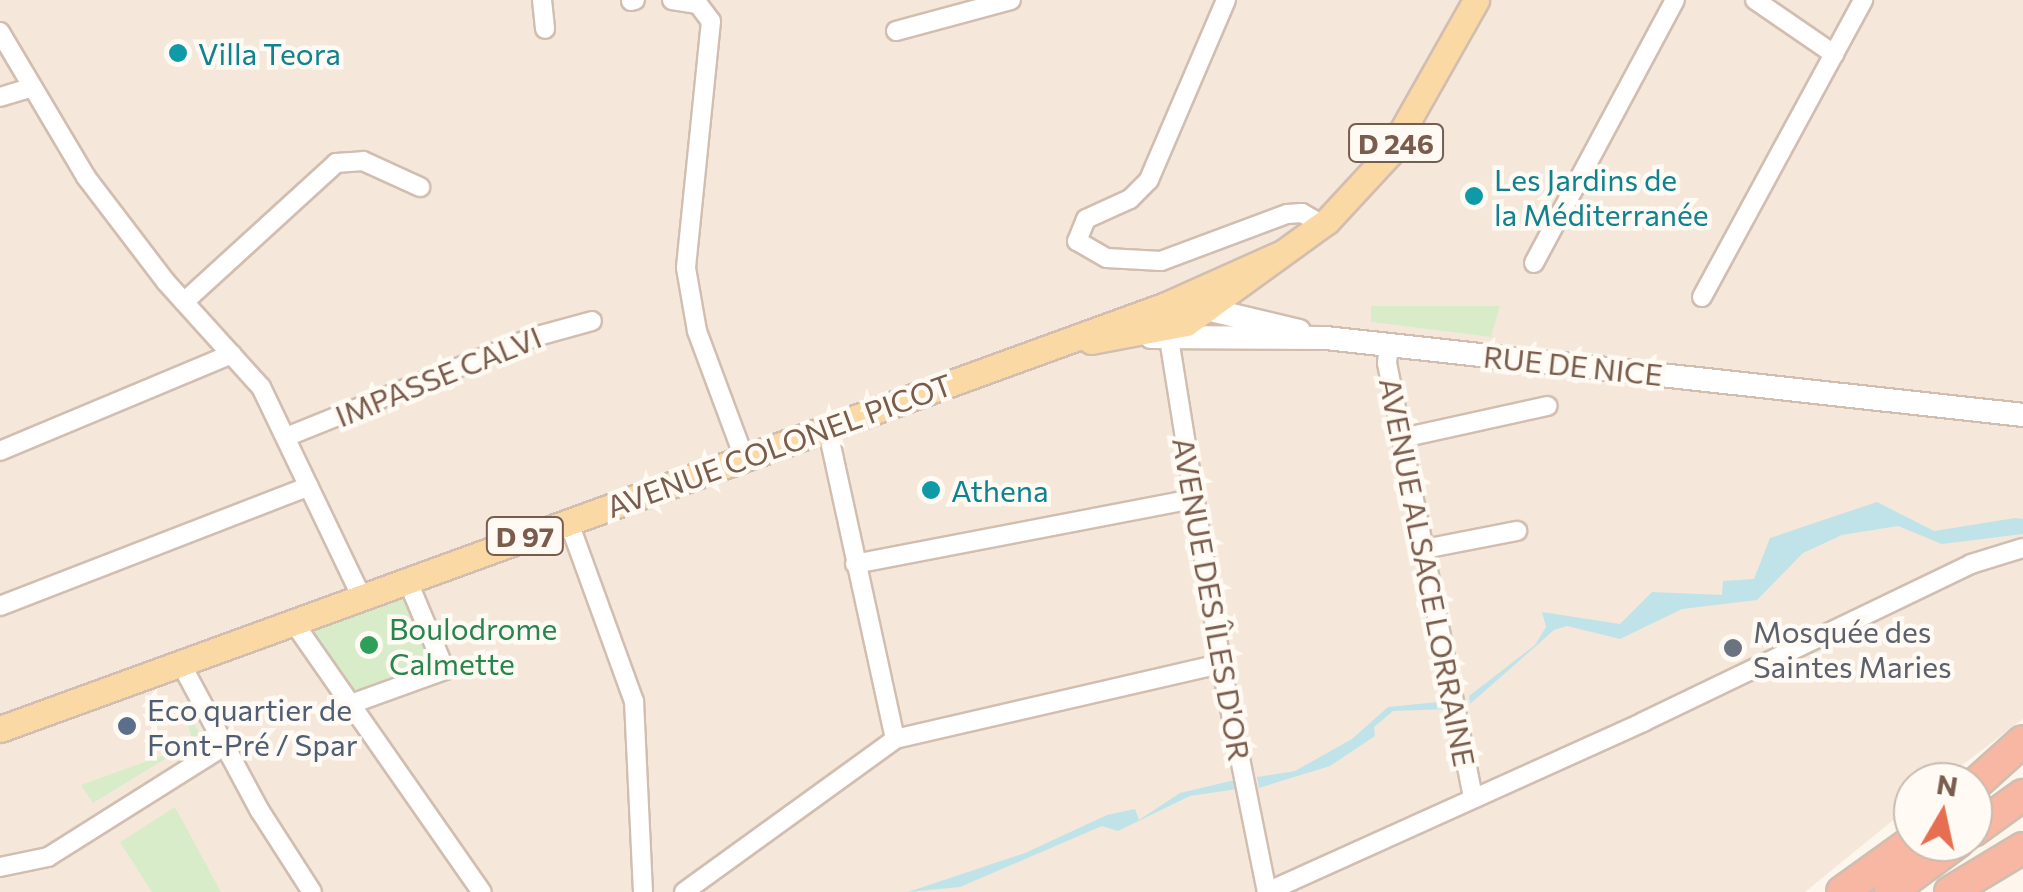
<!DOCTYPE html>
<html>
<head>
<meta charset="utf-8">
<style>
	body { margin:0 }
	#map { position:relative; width:2023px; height:892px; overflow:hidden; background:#fdf6ec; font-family:Commissioner,sans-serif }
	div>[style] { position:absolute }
	.residential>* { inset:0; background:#f5e8da }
	.green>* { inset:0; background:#d8ecc9 }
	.water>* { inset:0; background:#bfe3e8 }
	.roads { filter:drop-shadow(2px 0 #d1beb0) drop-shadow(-2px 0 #d1beb0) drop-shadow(0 2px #d1beb0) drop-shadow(0 -2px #d1beb0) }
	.street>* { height:18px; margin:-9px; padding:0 9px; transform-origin:9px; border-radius:9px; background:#fff }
	.secondary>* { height:22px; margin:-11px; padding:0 11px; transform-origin:11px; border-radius:11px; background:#fff }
	.primary>* { height:25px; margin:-12.5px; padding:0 12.5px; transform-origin:12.5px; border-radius:12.5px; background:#fbd9a5 }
	.highway>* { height:30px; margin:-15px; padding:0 15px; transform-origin:15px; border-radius:15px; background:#f7b7a3 }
	.dots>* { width:28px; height:28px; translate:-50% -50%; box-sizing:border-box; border:5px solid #fffaf3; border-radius:50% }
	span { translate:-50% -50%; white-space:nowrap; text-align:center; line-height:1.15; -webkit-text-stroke:9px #fffaf3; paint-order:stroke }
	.shield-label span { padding:2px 8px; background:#fffaf3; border:2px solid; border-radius:8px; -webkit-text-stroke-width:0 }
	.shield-label { font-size:28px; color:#7a5c4d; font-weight:700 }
	.culture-label { font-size:30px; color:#0d838f }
	.left { translate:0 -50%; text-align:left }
	.street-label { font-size:30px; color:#7a5c4d }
	.leisure-label { font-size:30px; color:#27864d }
	.worship-label { font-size:30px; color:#5b616d }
	.service-label { font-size:30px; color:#4e5e75 }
	.north { position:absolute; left:1893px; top:762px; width:100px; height:100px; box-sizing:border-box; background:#fffaf3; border:2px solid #cabbb1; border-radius:50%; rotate:9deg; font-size:28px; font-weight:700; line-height:40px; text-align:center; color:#7a5c4d }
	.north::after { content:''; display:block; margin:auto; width:35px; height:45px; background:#e76f51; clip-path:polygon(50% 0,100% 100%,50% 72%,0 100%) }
</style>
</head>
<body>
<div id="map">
	<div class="residential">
		<div style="clip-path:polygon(0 0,2023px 0,2023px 719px,1940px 782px,1913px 782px,1913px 804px,1805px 892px,0 892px)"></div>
	</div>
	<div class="green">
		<div style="clip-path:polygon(1371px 306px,1500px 306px,1491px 337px,1371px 322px)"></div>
		<div style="clip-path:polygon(406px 589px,440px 669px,352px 700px,304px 625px)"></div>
		<div style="clip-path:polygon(180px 702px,208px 746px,201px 755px,194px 749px,165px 759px,93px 803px,81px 785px,194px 744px)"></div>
		<div style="clip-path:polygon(175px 807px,221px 892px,152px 892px,120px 842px)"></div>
	</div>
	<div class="water">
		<div style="clip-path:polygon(1877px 502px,1934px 531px,2015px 518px,2023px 519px,2023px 534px,1942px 544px,1898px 526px,1842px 535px,1803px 553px,1757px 600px,1682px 609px,1620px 639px,1567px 626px,1554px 630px,1470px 704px,1469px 696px,1535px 645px,1546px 627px,1542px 612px,1620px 624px,1652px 592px,1722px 595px,1723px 581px,1754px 579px,1770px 538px)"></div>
		<div style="clip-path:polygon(1448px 701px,1450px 709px,1393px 711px,1374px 727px,1375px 736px,1330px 766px,1259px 788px,1257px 777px,1295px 771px,1352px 739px,1388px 707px)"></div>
		<div style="clip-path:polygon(1235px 780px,1237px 789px,1190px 796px,1118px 831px,1102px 826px,960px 887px,908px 892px,1025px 853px,1107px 815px,1135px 809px,1139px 820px,1180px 793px)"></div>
	</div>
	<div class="roads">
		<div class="street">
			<div style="left:542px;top:0;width:29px;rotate:84deg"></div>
			<div style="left:672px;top:0;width:26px;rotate:9deg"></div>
			<div style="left:698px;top:4px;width:21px;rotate:53deg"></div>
			<div style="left:711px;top:21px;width:248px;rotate:95.8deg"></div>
			<div style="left:686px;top:268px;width:64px;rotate:80.1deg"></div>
			<div style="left:697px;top:331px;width:138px;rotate:69.6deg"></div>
			<div style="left:1226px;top:0;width:196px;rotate:113.2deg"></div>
			<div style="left:1149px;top:180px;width:27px;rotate:135deg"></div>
			<div style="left:1130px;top:199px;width:48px;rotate:155.6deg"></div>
			<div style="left:1086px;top:219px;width:24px;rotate:112deg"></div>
			<div style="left:1077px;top:241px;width:34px;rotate:30deg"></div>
			<div style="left:1107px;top:258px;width:54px;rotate:3.2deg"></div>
			<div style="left:1161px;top:261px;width:134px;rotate:-20.5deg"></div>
			<div style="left:1287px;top:214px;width:15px;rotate:-4deg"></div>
			<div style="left:1302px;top:213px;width:22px;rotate:30deg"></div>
			<div style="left:1755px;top:0;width:96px;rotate:34.4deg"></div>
			<div style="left:631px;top:1px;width:4px;rotate:-14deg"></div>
			<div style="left:896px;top:31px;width:119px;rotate:-15.1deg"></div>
			<div style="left:0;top:32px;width:169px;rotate:59.3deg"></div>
			<div style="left:86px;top:177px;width:132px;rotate:52.7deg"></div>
			<div style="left:166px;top:282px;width:142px;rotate:47.9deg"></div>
			<div style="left:261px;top:387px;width:232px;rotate:64.4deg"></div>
			<div style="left:0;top:97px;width:34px;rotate:-17deg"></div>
			<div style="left:1534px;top:263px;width:298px;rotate:-61.8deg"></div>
			<div style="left:1702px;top:297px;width:338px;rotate:-61.5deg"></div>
			<div style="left:184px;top:302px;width:206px;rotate:-42.4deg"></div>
			<div style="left:336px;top:163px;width:27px;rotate:-4deg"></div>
			<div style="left:363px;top:161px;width:63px;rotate:24.5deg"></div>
			<div style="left:1167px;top:326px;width:342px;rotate:80.9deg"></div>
			<div style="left:1221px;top:664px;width:233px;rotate:78.6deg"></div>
			<div style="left:1267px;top:892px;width:413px;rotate:-24.3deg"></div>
			<div style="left:1643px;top:722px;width:364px;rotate:-25.7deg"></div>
			<div style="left:1971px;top:564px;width:54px;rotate:-17.1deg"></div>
			<div style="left:1389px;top:344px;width:19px;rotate:96deg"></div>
			<div style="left:1387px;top:363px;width:444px;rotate:78.8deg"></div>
			<div style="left:827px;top:427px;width:319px;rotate:77.7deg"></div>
			<div style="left:286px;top:437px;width:267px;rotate:-22deg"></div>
			<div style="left:534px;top:337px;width:60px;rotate:-15.4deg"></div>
			<div style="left:1402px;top:438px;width:149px;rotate:-12.4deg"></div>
			<div style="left:0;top:451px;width:251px;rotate:-22.7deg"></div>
			<div style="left:568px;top:520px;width:193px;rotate:70deg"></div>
			<div style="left:634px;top:701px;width:191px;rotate:87.3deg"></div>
			<div style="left:1424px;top:549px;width:95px;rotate:-11deg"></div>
			<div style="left:855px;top:564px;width:345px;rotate:-10.9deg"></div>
			<div style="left:0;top:606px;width:331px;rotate:-21.2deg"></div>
			<div style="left:294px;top:623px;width:328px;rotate:55.1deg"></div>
			<div style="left:180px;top:662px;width:169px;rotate:61.8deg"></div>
			<div style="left:260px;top:811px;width:96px;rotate:57.3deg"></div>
			<div style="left:351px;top:704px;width:100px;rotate:-19.9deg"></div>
			<div style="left:445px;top:670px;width:99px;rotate:-112.7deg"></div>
			<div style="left:0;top:867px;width:49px;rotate:-11.8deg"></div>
			<div style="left:48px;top:857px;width:208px;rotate:-32.2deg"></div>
			<div style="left:684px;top:892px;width:261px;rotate:-35.9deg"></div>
			<div style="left:895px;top:739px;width:335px;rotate:-13deg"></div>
		</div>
		<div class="secondary">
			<div style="left:1194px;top:306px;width:108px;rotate:13.4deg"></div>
			<div style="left:1151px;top:337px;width:175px;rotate:0.3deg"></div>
			<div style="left:1326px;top:338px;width:701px;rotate:6.3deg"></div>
		</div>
		<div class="primary">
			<div style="left:1091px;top:341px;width:97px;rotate:-10.7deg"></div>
			<div style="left:1186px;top:323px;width:174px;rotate:-35.9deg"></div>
			<div style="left:1327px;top:221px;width:91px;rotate:-47.2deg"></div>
			<div style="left:1389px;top:154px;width:177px;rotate:-60.5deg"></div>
			<div style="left:0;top:729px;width:1241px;rotate:-19.98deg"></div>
			<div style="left:1166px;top:305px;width:123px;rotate:-24.1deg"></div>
		</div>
		<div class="highway">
			<div style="left:1973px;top:786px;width:67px;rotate:-42deg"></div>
			<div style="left:1973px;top:831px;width:62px;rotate:-35.8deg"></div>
			<div style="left:1842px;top:892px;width:87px;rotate:-35.7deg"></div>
			<div style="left:1890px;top:892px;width:84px;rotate:-36.3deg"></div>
			<div style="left:1950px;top:892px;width:85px;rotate:-31.1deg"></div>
		</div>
	</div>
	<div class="dots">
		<div style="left:178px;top:53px;background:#0f9aa8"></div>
		<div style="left:1474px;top:196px;background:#0f9aa8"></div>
		<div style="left:931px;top:490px;background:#0f9aa8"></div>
		<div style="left:369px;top:645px;background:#2e9e5b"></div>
		<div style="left:1733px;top:648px;background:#6b7280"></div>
		<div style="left:127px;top:726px;background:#5c6f8a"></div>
	</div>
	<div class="shield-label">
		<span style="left:1396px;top:143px">D 246</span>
		<span style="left:525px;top:536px">D 97</span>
	</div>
	<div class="culture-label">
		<span class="left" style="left:198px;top:53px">Villa Teora</span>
		<span class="left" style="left:1494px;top:196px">Les Jardins de<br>la Méditerranée</span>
		<span class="left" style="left:951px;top:490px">Athena</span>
	</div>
	<div class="street-label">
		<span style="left:1573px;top:365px;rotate:6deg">RUE DE NICE</span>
		<span style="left:438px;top:376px;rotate:-22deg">IMPASSE CALVI</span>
		<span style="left:779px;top:445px;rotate:-20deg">AVENUE COLONEL PICOT</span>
		<span style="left:1428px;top:572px;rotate:79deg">AVENUE ALSACE LORRAINE</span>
		<span style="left:1212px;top:599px;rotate:80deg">AVENUE DES ÎLES D'OR</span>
	</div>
	<div class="leisure-label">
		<span class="left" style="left:389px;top:645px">Boulodrome<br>Calmette</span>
	</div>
	<div class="worship-label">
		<span class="left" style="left:1753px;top:648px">Mosquée des<br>Saintes Maries</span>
	</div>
	<div class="service-label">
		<span class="left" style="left:147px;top:726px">Eco quartier de<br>Font-Pré / Spar</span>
	</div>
	<div class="north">N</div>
</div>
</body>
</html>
